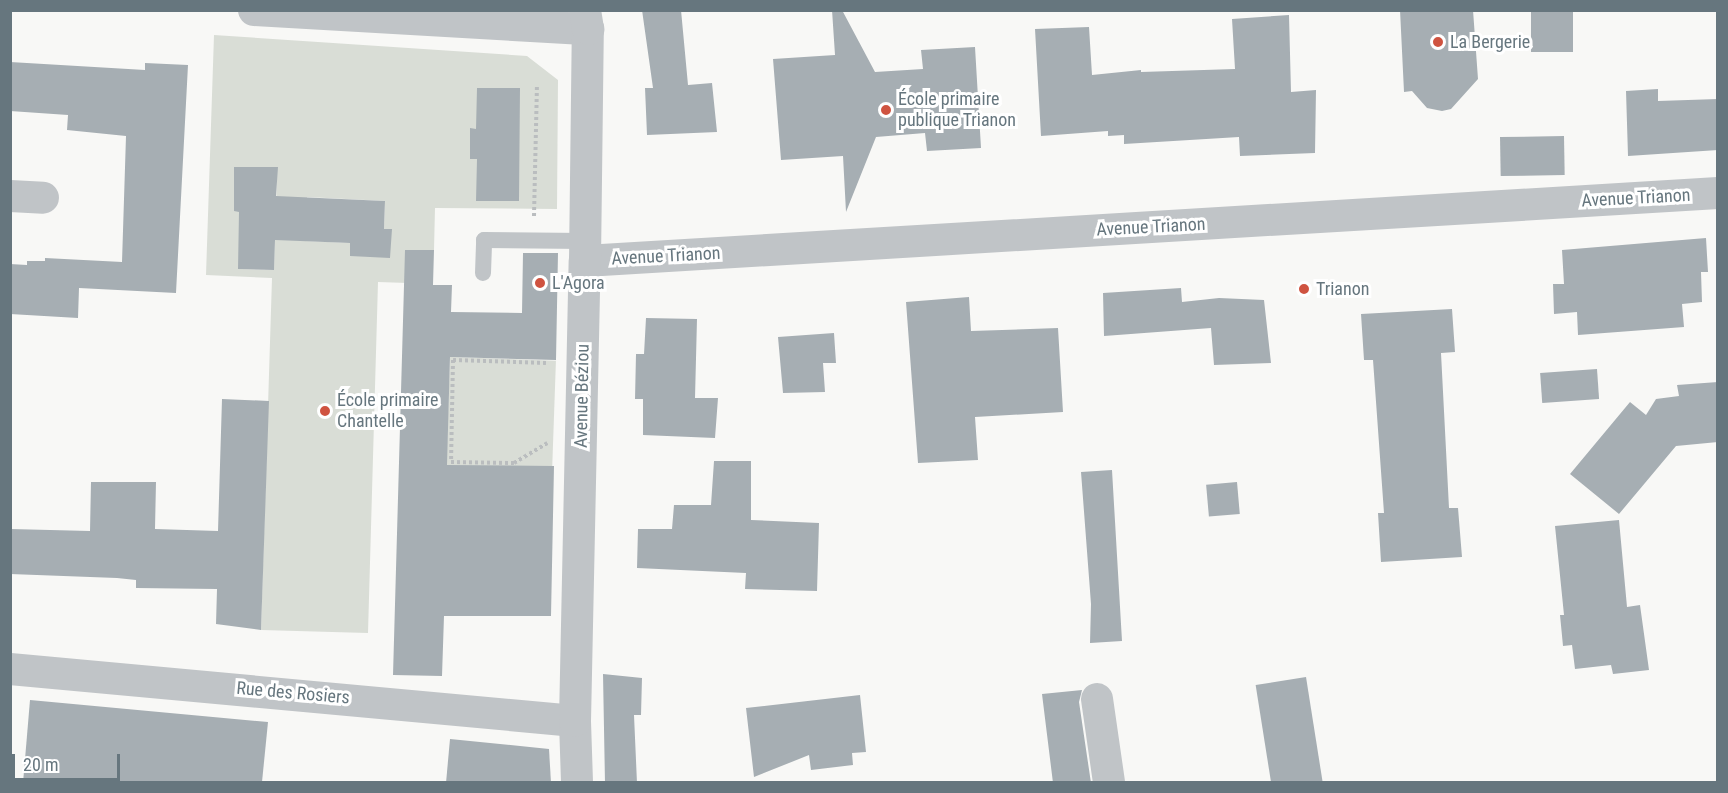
<!DOCTYPE html>
<html>
<head>
<meta charset="utf-8">
<style>
	body { margin:0 }
	#map { position:relative; width:1728px; height:793px; overflow:hidden; background:#f8f8f6; font-family:"Roboto Condensed",sans-serif }
	div>[style] { position:absolute }
	.green>* { inset:0; background:#d9ddd6; transform-origin:0 0 }
	.building>* { inset:0; background:#a6aeb3; transform-origin:0 0 }
	.path>* { height:4px; margin-top:-2px; transform-origin:0; background:repeating-linear-gradient(90deg,#babdbf 0 3px,transparent 0 6px) }
	.lane>* { height:16px; margin:-8px; padding:0 8px; transform-origin:8px; border-radius:8px; background:#c0c4c7 }
	.street>* { height:32px; margin:-16px; padding:0 16px; transform-origin:16px; border-radius:16px; background:#c0c4c7 }
	.dots>* { width:16px; height:16px; translate:-50% -50%; box-sizing:border-box; border:3px solid #fff; border-radius:50% }
	span { translate:-50% -50%; white-space:nowrap; text-align:center; line-height:1.15; -webkit-text-stroke:6px #fff; paint-order:stroke }
	.poi-label { font-size:18px; color:#66767e }
	.left { translate:0 -50%; text-align:left }
	.street-label { font-size:18px; color:#66767e }
	.frame { position:absolute; inset:0; border:12px solid #66767e; pointer-events:none }
	.scale { position:absolute; left:12px; top:754px; width:108px; height:27px; box-sizing:border-box; border:3px solid #66767e; border-top:0; padding-left:8px; font-size:18px; line-height:21px; white-space:nowrap; color:#66767e; -webkit-text-stroke:4px #fff; paint-order:stroke }
</style>
</head>
<body>
<div id="map">
	<div class="green">
		<div style="clip-path:polygon(evenodd,214px 35px,527px 56px,558px 80px,557px 209px,435px 208px,434px 250px,408px 283px,378px 282px,368px 633px,261px 630px,272px 278px,206px 275px,214px 35px,234px 167px,277px 167px,276px 212px,234px 211px,234px 167px,214px 35px,307px 197px,385px 201px,384px 229px,391px 229px,350px 256px,350px 243px,305px 241px,307px 197px,214px 35px,275px 224px,274px 270px,239px 269px,275px 224px)"></div>
		<div style="left:450px;top:357px;width:106px;height:109px;rotate:2deg"></div>
	</div>
	<div class="building">
		<div style="clip-path:polygon(642px 10px,681px 10px,688px 85px,712px 83px,717px 132px,647px 135px,645px 88px,653px 88px)"></div>
		<div style="clip-path:polygon(832px 10px,842px 10px,875px 72px,923px 69px,921px 50px,975px 47px,981px 148px,927px 151px,925px 133px,876px 137px,846px 212px,843px 156px,781px 160px,773px 59px,835px 55px)"></div>
		<div style="clip-path:polygon(1400px 10px,1473px 10px,1478px 79px,1451px 109px,1442px 111px,1427px 108px,1412px 91px,1404px 92px)"></div>
		<div style="left:1573px;top:12px;width:40px;height:42px;rotate:90deg"></div>
		<div style="clip-path:polygon(1289px 15px,1291px 92px,1316px 90px,1315px 153px,1240px 156px,1239px 137px,1124px 144px,1124px 135px,1108px 136px,1108px 131px,1041px 136px,1035px 29px,1089px 27px,1092px 75px,1141px 70px,1141px 72px,1235px 69px,1232px 19px)"></div>
		<div style="clip-path:polygon(10px 62px,145px 70px,145px 63px,188px 65px,176px 293px,79px 288px,78px 318px,10px 314px,10px 264px,27px 265px,27px 261px,45px 261px,45px 258px,122px 262px,126px 136px,67px 130px,68px 115px,10px 111px)"></div>
		<div style="clip-path:polygon(477px 88px,520px 88px,519px 201px,476px 201px,477px 159px,470px 159px,470px 128px,476px 129px)"></div>
		<div style="clip-path:polygon(1658px 89px,1658px 101px,1718px 99px,1718px 150px,1628px 156px,1626px 91px)"></div>
		<div style="left:1564px;top:136px;width:39px;height:64px;rotate:89deg"></div>
		<div style="clip-path:polygon(234px 167px,278px 167px,276px 196px,385px 201px,384px 229px,392px 229px,390px 258px,350px 256px,350px 243px,275px 240px,274px 270px,238px 269px,239px 212px,234px 211px)"></div>
		<div style="clip-path:polygon(1706px 238px,1708px 272px,1701px 272px,1702px 302px,1682px 304px,1684px 327px,1578px 335px,1577px 312px,1554px 314px,1553px 284px,1564px 284px,1562px 250px)"></div>
		<div style="clip-path:polygon(405px 250px,434px 250px,433px 285px,452px 285px,451px 312px,522px 313px,523px 253px,558px 253px,556px 360px,450px 357px,447px 465px,554px 466px,551px 616px,444px 616px,442px 676px,393px 675px)"></div>
		<div style="clip-path:polygon(1181px 288px,1182px 302px,1219px 298px,1264px 300px,1271px 363px,1214px 365px,1211px 328px,1104px 336px,1103px 293px)"></div>
		<div style="clip-path:polygon(969px 297px,971px 331px,1058px 328px,1063px 412px,975px 417px,978px 460px,918px 463px,906px 302px)"></div>
		<div style="clip-path:polygon(1452px 309px,1455px 352px,1441px 353px,1449px 508px,1458px 508px,1462px 557px,1381px 562px,1378px 513px,1384px 513px,1373px 360px,1364px 360px,1361px 314px)"></div>
		<div style="clip-path:polygon(646px 318px,697px 319px,695px 398px,718px 398px,715px 438px,643px 435px,643px 399px,635px 399px,636px 354px,644px 354px)"></div>
		<div style="clip-path:polygon(834px 333px,836px 363px,823px 363px,825px 392px,783px 393px,778px 337px)"></div>
		<div style="left:1597px;top:369px;width:30px;height:57px;rotate:86deg"></div>
		<div style="clip-path:polygon(1718px 382px,1718px 442px,1676px 446px,1619px 514px,1570px 474px,1630px 402px,1646px 415px,1656px 399px,1679px 396px,1677px 385px)"></div>
		<div style="clip-path:polygon(222px 399px,269px 401px,261px 630px,216px 624px,217px 589px,136px 588px,136px 580px,117px 578px,10px 574px,10px 529px,90px 531px,91px 482px,156px 482px,155px 529px,218px 531px)"></div>
		<div style="clip-path:polygon(714px 461px,751px 461px,751px 520px,819px 523px,817px 591px,745px 589px,746px 573px,637px 568px,638px 529px,672px 529px,674px 505px,711px 505px)"></div>
		<div style="clip-path:polygon(1112px 470px,1122px 641px,1090px 643px,1091px 604px,1081px 472px)"></div>
		<div style="left:1237px;top:482px;width:32px;height:31px;rotate:85deg"></div>
		<div style="clip-path:polygon(1619px 520px,1627px 607px,1640px 605px,1649px 670px,1613px 674px,1611px 665px,1575px 669px,1572px 645px,1563px 646px,1560px 615px,1564px 615px,1555px 526px)"></div>
		<div style="clip-path:polygon(603px 674px,642px 678px,641px 715px,634px 715px,637px 783px,605px 783px)"></div>
		<div style="left:1306px;top:677px;width:107px;height:51px;rotate:81deg"></div>
		<div style="clip-path:polygon(1082px 690px,1079px 702px,1091px 783px,1053px 783px,1042px 694px)"></div>
		<div style="clip-path:polygon(860px 695px,866px 752px,852px 753px,853px 765px,811px 770px,809px 755px,754px 777px,746px 708px)"></div>
		<div style="clip-path:polygon(30px 700px,268px 722px,262px 782px,23px 783px)"></div>
		<div style="clip-path:polygon(450px 739px,549px 749px,551px 783px,446px 783px)"></div>
	</div>
	<div class="path">
		<div style="left:534px;top:216px;width:129px;rotate:-88.7deg"></div>
		<div style="left:546px;top:363px;width:93px;rotate:-178.2deg"></div>
		<div style="left:453px;top:360px;width:102px;rotate:91.1deg"></div>
		<div style="left:451px;top:462px;width:63px;rotate:0.9deg"></div>
		<div style="left:514px;top:463px;width:39px;rotate:-31deg"></div>
	</div>
	<div class="lane">
		<div style="left:483px;top:273px;width:33px;rotate:-88deg"></div>
		<div style="left:484px;top:240px;width:101px;rotate:0.6deg"></div>
	</div>
	<div class="street">
		<div style="left:254px;top:10px;width:335px;rotate:3.3deg"></div>
		<div style="left:10px;top:196px;width:33px;rotate:3deg"></div>
		<div style="left:585px;top:261px;width:1135px;rotate:-3.43deg"></div>
		<div style="left:10px;top:669px;width:567px;rotate:5.26deg"></div>
		<div style="left:1097px;top:699px;width:84px;rotate:81.8deg"></div>
		<div style="left:577px;top:782px;width:61px;rotate:-91.9deg"></div>
		<div style="left:575px;top:721px;width:460px;rotate:-88.8deg"></div>
		<div style="left:585px;top:261px;width:232px;rotate:-89.3deg"></div>
		<div style="left:588px;top:29px;width:19px;rotate:-99deg"></div>
	</div>
	<div class="dots">
		<div style="left:1438px;top:42px;background:#cf5340"></div>
		<div style="left:886px;top:110px;background:#cf5340"></div>
		<div style="left:540px;top:283px;background:#cf5340"></div>
		<div style="left:1304px;top:289px;background:#cf5340"></div>
		<div style="left:325px;top:411px;background:#cf5340"></div>
	</div>
	<div class="poi-label">
		<span class="left" style="left:1450px;top:42px">La Bergerie</span>
		<span class="left" style="left:898px;top:110px">École primaire<br>publique Trianon</span>
		<span class="left" style="left:552px;top:283px">L'Agora</span>
		<span class="left" style="left:1316px;top:289px">Trianon</span>
		<span class="left" style="left:337px;top:411px">École primaire<br>Chantelle</span>
	</div>
	<div class="street-label">
		<span style="left:1636px;top:198px;rotate:-3deg">Avenue Trianon</span>
		<span style="left:1151px;top:227px;rotate:-3deg">Avenue Trianon</span>
		<span style="left:666px;top:256px;rotate:-3deg">Avenue Trianon</span>
		<span style="left:582px;top:396px;rotate:-89deg">Avenue Béziou</span>
		<span style="left:293px;top:693px;rotate:5deg">Rue des Rosiers</span>
	</div>
	<div class="frame"></div>
	<div class="scale">20 m</div>
</div>
</body>
</html>
